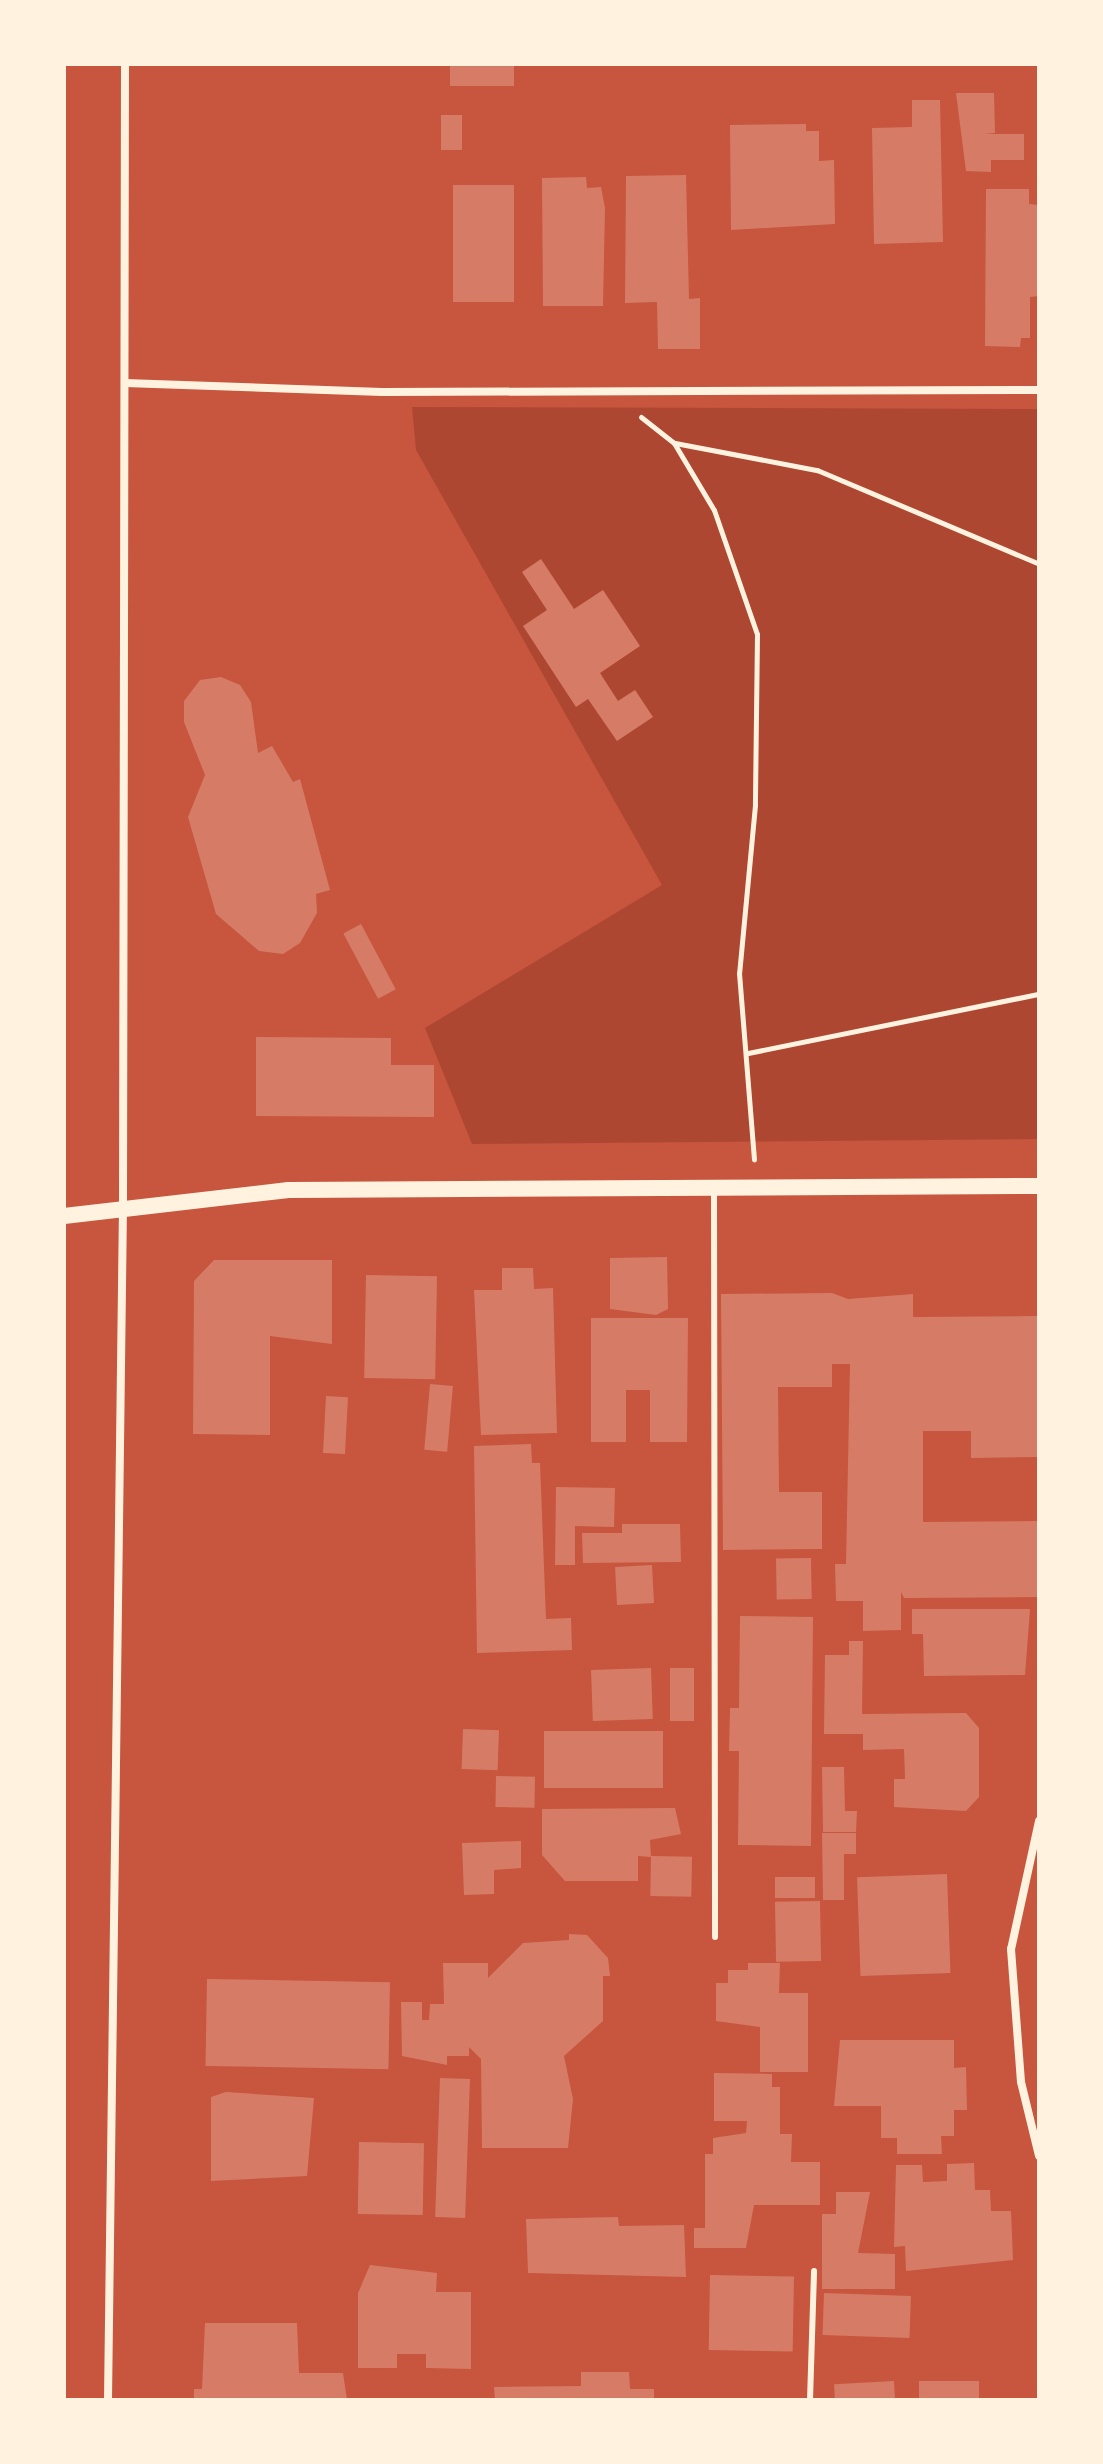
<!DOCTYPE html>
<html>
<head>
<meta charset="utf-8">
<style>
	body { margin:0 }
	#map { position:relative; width:1103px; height:2464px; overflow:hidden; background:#c8553d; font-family:"Alegreya Sans",sans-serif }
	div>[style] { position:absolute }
	.green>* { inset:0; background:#ae4732 }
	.building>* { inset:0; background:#d67c66; transform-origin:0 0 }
	.path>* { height:5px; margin:-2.5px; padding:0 2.5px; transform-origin:2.5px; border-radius:2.5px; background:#fff3e0 }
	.service>* { height:6px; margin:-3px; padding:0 3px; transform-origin:3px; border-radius:3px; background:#fff3e0 }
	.minor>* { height:8px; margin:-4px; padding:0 4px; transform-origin:4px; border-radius:4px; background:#fff3e0 }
	.secondary>* { height:16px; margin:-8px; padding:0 8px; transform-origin:8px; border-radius:8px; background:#fff3e0 }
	span { translate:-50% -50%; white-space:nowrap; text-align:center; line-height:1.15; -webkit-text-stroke:8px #fff3e0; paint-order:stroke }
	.frame { position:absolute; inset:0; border:66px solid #fff3e0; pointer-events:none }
</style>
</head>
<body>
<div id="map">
	<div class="green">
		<div style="clip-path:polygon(412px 407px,1039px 409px,1039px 1139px,472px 1144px,425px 1028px,662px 885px,416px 450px)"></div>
	</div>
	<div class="building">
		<div style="left:450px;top:64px;width:64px;height:22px"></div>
		<div style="clip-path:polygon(956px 93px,994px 93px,995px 133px,984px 134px,1024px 134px,1024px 160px,991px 160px,991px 172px,966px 171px)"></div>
		<div style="clip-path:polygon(912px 100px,940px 100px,943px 242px,874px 244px,872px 128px,912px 127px)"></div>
		<div style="left:441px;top:115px;width:21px;height:35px"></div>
		<div style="clip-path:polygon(806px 124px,806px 131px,819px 131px,819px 161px,834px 160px,835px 224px,731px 230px,730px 125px)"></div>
		<div style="clip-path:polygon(686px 175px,689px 299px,700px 298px,700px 349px,658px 349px,657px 302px,625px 303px,626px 176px)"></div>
		<div style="clip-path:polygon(586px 177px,587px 188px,601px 187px,605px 208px,603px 306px,543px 306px,542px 178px)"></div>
		<div style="left:514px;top:185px;width:117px;height:61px;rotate:90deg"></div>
		<div style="clip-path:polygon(986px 189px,1029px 189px,1029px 204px,1039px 205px,1039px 296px,1030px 297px,1030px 338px,1021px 338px,1020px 347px,985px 346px)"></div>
		<div style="clip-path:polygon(541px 559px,574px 609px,603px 590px,640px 646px,600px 673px,618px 701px,635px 690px,653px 717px,617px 741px,588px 699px,576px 707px,523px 626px,547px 610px,522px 572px)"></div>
		<div style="clip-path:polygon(221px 677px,240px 685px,251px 702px,258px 753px,272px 746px,293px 782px,300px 779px,330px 890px,316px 894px,317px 913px,300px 943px,283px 954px,259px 951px,216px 914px,188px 817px,205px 775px,184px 722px,184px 701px,200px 680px)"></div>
		<div style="left:361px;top:924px;width:74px;height:20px;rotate:62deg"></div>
		<div style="clip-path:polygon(256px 1037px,391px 1038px,391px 1065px,434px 1065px,434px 1117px,256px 1116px)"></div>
		<div style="clip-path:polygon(667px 1257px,668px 1309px,656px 1315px,610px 1309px,610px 1258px)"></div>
		<div style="clip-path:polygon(214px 1260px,332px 1260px,332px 1344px,270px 1336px,270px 1435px,193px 1434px,194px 1281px)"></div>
		<div style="clip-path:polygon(502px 1268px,533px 1268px,534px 1289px,553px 1288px,557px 1433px,481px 1435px,474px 1290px,502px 1290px)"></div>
		<div style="left:366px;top:1275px;width:71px;height:103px;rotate:1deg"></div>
		<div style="clip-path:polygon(832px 1293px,848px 1299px,913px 1294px,913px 1317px,1039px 1316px,1039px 1457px,971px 1458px,971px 1431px,923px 1431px,923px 1522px,1039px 1521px,1039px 1597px,904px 1598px,901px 1592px,901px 1630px,863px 1631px,863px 1601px,836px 1601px,835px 1564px,846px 1564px,850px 1364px,832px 1364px,832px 1387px,778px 1387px,779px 1492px,822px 1492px,822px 1549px,723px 1550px,721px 1294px)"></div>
		<div style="clip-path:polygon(591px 1318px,688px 1318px,687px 1442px,650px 1442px,650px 1390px,626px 1390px,626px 1442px,591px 1442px)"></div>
		<div style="left:430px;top:1384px;width:23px;height:66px;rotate:5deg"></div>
		<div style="left:326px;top:1396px;width:22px;height:57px;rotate:3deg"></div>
		<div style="clip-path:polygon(531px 1444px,532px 1463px,540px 1463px,546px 1619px,571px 1618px,572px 1650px,477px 1653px,474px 1446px)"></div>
		<div style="clip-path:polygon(556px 1487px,615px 1488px,614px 1527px,575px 1526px,575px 1565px,555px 1565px)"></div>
		<div style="clip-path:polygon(622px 1524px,680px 1524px,681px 1562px,583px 1563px,582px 1533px,622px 1533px)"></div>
		<div style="left:811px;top:1558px;width:41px;height:35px;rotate:89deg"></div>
		<div style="left:652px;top:1565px;width:38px;height:37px;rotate:87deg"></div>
		<div style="clip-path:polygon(912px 1609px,1030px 1609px,1025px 1675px,924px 1676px,923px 1634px,912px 1634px)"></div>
		<div style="clip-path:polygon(740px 1616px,813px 1617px,811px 1846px,738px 1845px,739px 1751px,729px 1751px,730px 1708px,739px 1708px)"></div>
		<div style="clip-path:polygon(849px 1641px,863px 1641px,862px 1714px,966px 1713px,979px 1728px,979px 1797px,966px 1811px,894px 1807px,894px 1779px,905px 1779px,904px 1749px,863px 1750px,863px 1734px,824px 1734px,825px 1655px,849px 1655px)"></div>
		<div style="left:651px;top:1668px;width:51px;height:60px;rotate:88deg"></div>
		<div style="left:670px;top:1668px;width:24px;height:53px"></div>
		<div style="left:463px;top:1729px;width:36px;height:40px;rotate:2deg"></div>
		<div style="left:544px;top:1731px;width:119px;height:57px"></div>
		<div style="clip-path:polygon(822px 1767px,844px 1767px,845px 1811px,857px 1811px,856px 1832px,823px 1832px)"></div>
		<div style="left:496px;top:1776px;width:39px;height:31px;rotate:1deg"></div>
		<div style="clip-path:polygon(675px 1808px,681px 1834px,650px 1840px,651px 1857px,638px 1856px,638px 1881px,565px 1881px,542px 1855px,542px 1809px)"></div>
		<div style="clip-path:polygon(822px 1833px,856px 1833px,856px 1854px,844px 1854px,844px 1900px,823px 1900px)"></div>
		<div style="clip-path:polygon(521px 1841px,521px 1868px,494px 1870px,494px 1894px,464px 1895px,462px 1843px)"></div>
		<div style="left:651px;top:1856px;width:41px;height:40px;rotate:1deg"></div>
		<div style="left:947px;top:1874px;width:99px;height:90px;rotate:88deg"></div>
		<div style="left:815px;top:1877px;width:21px;height:40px;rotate:90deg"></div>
		<div style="left:820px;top:1901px;width:60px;height:45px;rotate:89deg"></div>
		<div style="clip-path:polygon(569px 1934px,587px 1935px,608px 1958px,610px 1976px,603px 1976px,603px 2021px,564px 2056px,573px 2099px,568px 2148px,482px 2148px,481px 2059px,469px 2047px,469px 2056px,447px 2056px,447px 2065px,402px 2056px,401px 2002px,422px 2002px,422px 2020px,429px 2020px,430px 2004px,444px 2004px,443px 1963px,488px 1963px,488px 1978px,523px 1943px,569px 1940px)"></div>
		<div style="clip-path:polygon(748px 1963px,780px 1963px,779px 1993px,808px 1993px,808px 2072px,760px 2072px,760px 2027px,716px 2021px,716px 1983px,728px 1983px,728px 1970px,748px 1970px)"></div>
		<div style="left:207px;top:1979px;width:183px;height:87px;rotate:1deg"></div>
		<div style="clip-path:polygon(840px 2040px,954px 2040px,954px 2068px,966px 2067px,967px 2110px,954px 2110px,954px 2136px,941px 2136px,942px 2154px,897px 2154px,897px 2138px,881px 2138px,881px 2106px,834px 2106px)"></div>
		<div style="clip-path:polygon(714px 2073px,772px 2074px,772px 2087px,780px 2087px,780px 2134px,792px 2134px,791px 2162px,820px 2162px,820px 2205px,754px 2205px,746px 2248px,694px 2248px,694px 2228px,705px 2228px,705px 2154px,713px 2154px,713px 2138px,746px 2133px,747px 2121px,714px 2121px)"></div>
		<div style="left:440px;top:2078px;width:30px;height:139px;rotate:2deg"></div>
		<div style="clip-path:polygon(226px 2092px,314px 2098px,307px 2176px,211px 2181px,211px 2097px)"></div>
		<div style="left:359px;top:2142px;width:65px;height:72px;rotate:1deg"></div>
		<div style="clip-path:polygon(974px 2163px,975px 2190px,990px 2190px,991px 2211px,1011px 2211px,1013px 2260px,906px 2271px,905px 2246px,894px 2247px,896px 2165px,922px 2165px,923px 2182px,947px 2181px,947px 2164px)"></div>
		<div style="clip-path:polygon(836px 2192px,870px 2192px,858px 2253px,895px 2254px,895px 2289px,822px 2289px,822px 2214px,836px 2214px)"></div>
		<div style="clip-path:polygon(618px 2217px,619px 2226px,684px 2225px,686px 2277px,528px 2273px,526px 2219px)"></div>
		<div style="clip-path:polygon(370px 2265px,437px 2273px,436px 2292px,471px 2292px,471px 2369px,426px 2368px,426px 2354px,397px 2354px,397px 2368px,358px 2368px,358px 2293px)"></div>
		<div style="left:710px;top:2275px;width:84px;height:75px;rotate:1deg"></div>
		<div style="left:824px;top:2293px;width:87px;height:42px;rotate:2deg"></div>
		<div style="clip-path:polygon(205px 2323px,297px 2323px,299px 2373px,343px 2373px,347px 2400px,194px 2400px,194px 2389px,202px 2389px)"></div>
		<div style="clip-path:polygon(581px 2372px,629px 2372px,630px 2389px,654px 2389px,654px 2400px,495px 2400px,494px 2387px,581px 2386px)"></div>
		<div style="left:894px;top:2381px;width:19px;height:60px;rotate:87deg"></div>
		<div style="left:979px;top:2381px;width:19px;height:60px;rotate:90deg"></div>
	</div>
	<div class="path">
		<div style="left:641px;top:417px;width:42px;rotate:38.2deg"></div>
		<div style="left:674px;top:443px;width:78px;rotate:59.2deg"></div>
		<div style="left:714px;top:510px;width:131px;rotate:70.9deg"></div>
		<div style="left:757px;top:634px;width:171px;rotate:90.7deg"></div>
		<div style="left:755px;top:805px;width:169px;rotate:95.4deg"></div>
		<div style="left:739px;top:973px;width:187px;rotate:85.4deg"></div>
		<div style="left:675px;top:443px;width:145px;rotate:10.8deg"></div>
		<div style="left:817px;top:470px;width:241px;rotate:22.9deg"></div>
		<div style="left:748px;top:1053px;width:297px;rotate:-11.5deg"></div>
	</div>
	<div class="service">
		<div style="left:714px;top:1189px;width:748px;rotate:89.92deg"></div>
		<div style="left:810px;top:2400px;width:129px;rotate:-88.2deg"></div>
	</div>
	<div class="minor">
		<div style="left:125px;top:383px;width:257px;rotate:2deg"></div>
		<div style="left:382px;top:392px;width:657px;rotate:-0.17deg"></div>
		<div style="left:1039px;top:1821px;width:131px;rotate:102.3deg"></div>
		<div style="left:1011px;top:1949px;width:133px;rotate:85.7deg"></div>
		<div style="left:1021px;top:2082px;width:76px;rotate:76.3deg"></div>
		<div style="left:108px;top:2400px;width:1194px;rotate:-89.28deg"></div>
		<div style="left:123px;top:1206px;width:1142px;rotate:-89.9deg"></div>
	</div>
	<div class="secondary">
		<div style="left:64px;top:1216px;width:226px;rotate:-6.6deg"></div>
		<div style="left:289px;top:1190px;width:750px;rotate:-0.31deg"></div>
	</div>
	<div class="frame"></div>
</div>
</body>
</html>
